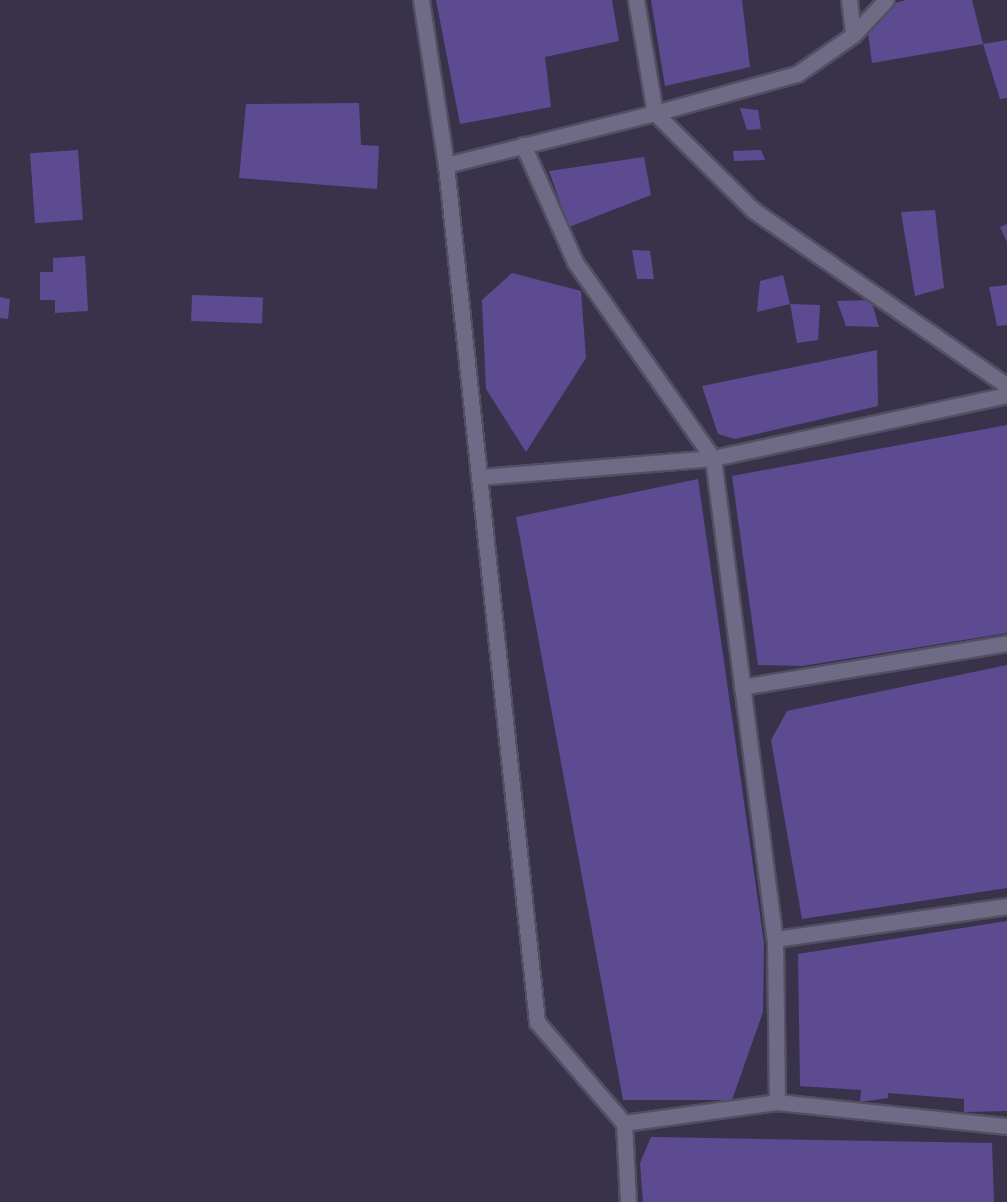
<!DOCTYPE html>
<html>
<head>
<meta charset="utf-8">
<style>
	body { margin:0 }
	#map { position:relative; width:1007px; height:1202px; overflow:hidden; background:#38334b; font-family:"IBM Plex Sans",sans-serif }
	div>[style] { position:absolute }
	.building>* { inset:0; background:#5d4b92; transform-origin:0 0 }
	.roads { filter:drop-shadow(2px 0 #534f63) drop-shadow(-2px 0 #534f63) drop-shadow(0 2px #534f63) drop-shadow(0 -2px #534f63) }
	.street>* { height:15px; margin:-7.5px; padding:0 7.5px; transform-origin:7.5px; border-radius:7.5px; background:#6f6b86 }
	span { translate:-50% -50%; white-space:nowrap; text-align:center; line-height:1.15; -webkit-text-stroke:4.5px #2e2940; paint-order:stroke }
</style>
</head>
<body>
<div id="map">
	<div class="building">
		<div style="clip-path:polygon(436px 0,612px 0,619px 41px,545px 57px,551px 107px,460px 124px)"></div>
		<div style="clip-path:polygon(651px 0,742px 0,750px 67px,665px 86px)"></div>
		<div style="clip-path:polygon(906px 0,972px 0,983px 44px,872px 63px,868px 32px,895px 3px)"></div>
		<div style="clip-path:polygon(1007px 40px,1007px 98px,1000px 99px,983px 44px)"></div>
		<div style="clip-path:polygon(359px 103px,361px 145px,379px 146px,377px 189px,239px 178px,246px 104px)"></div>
		<div style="clip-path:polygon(740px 108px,758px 110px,761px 129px,747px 130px)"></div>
		<div style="left:78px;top:150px;width:70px;height:48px;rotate:86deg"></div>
		<div style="clip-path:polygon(761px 150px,765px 160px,734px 161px,733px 151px)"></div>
		<div style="clip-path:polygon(644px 157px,651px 195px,569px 227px,549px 171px)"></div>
		<div style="clip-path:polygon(935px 210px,944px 288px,915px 296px,901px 212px)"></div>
		<div style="clip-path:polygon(1007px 224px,1007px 242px,1000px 227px)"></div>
		<div style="clip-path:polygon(632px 250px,650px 251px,654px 279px,637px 279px)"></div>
		<div style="clip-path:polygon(85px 256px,88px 311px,55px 313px,55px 300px,40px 300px,40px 272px,53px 272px,53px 258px)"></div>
		<div style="clip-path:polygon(512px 273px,581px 291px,586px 358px,526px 452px,486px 389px,482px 300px)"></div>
		<div style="clip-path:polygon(783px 275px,790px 304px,757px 312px,760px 281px)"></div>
		<div style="clip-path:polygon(1007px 285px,1007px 325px,997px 326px,989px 287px)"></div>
		<div style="left:192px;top:295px;width:71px;height:26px;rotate:2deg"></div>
		<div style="clip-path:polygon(0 297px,10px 299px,8px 319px,0 318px)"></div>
		<div style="clip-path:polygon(871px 300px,879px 327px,846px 326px,837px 301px)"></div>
		<div style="clip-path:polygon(790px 304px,820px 305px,818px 340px,797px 343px)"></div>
		<div style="clip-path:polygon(877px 350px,878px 406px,735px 439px,718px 434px,702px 386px)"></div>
		<div style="clip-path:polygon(1007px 425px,1007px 633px,802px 666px,758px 665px,732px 476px)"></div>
		<div style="clip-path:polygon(698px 479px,764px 943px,763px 1012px,732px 1100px,623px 1100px,516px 517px)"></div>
		<div style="clip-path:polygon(1007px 665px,1007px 888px,802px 919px,771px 740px,787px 711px)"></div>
		<div style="clip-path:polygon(1007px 921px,1007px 1111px,964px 1112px,964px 1099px,888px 1093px,888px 1098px,860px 1102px,861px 1090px,800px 1086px,798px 954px)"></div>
		<div style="clip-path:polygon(651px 1137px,992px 1143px,994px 1202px,643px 1202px,640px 1163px)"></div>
	</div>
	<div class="roads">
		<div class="street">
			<div style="left:421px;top:0;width:167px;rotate:81.4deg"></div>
			<div style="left:446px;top:165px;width:862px;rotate:83.94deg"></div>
			<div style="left:537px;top:1022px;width:133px;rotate:49.3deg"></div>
			<div style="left:624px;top:1123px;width:79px;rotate:87.1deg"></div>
			<div style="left:636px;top:0;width:115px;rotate:80.5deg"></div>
			<div style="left:655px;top:113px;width:138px;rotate:44.7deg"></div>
			<div style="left:753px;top:210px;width:309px;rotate:34.7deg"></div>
			<div style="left:849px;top:0;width:35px;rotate:83deg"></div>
			<div style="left:523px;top:145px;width:128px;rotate:66deg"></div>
			<div style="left:575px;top:262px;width:240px;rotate:54.9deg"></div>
			<div style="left:713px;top:458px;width:485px;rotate:82.7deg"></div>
			<div style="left:775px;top:939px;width:163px;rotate:89.3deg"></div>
			<div style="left:446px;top:165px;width:215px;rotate:-14deg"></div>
			<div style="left:655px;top:113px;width:147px;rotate:-15.4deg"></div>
			<div style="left:797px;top:74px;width:68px;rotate:-34.9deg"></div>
			<div style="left:853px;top:35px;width:48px;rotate:-46.7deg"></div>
			<div style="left:479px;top:477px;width:235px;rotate:-4.6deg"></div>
			<div style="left:713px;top:458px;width:301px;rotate:-12.1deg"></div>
			<div style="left:742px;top:687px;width:269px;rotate:-9.4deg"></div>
			<div style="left:775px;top:939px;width:234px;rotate:-8.1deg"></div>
			<div style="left:624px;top:1123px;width:154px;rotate:-7.8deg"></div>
			<div style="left:777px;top:1102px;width:231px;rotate:6deg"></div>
		</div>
	</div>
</div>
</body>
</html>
